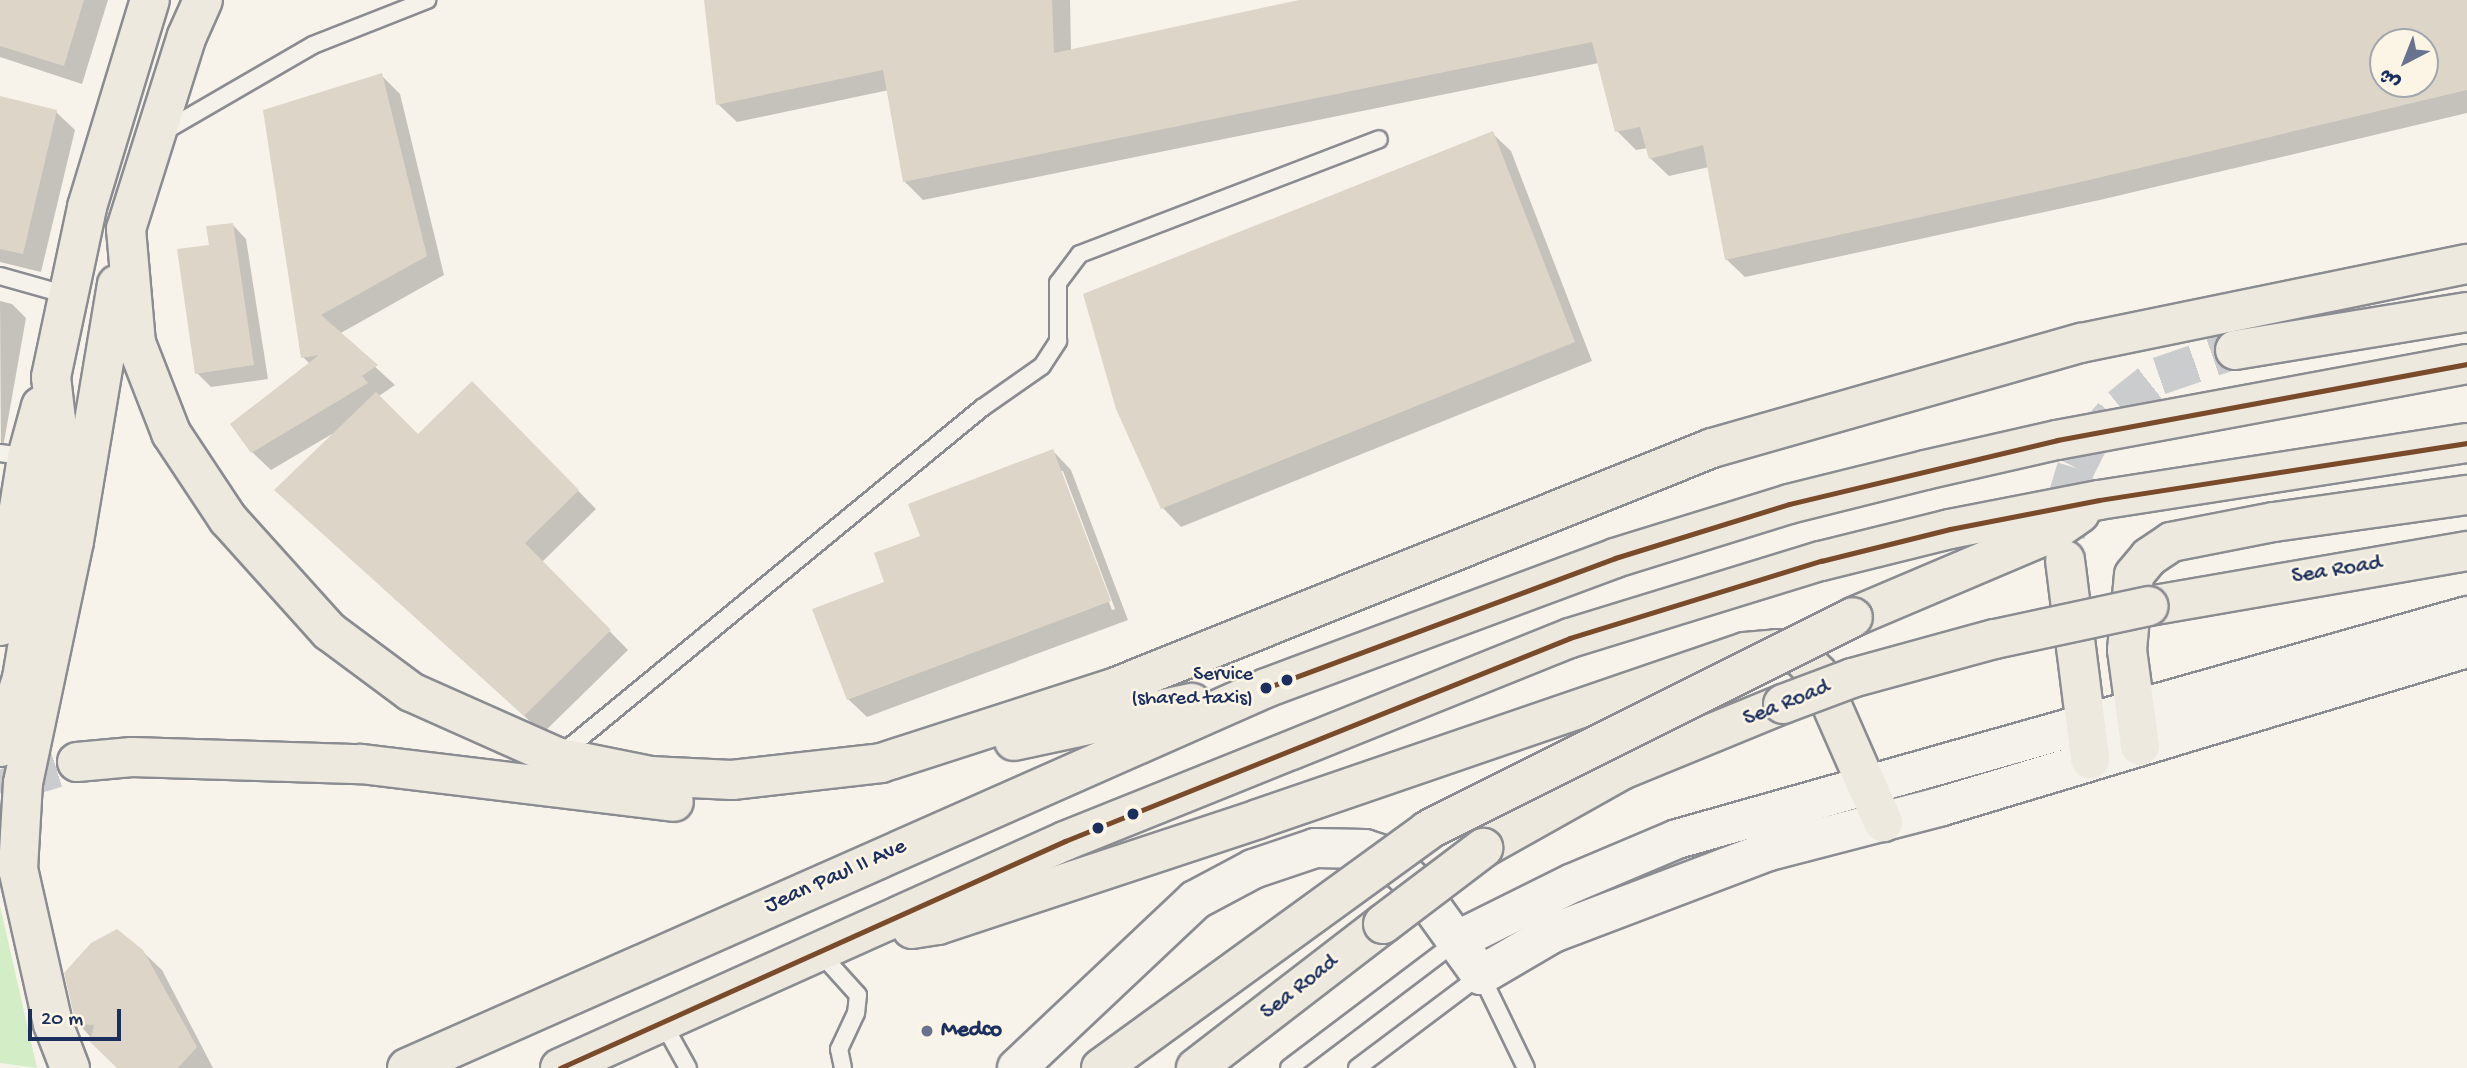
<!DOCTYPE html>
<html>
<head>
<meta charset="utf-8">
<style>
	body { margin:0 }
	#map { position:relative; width:2467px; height:1068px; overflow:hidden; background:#f7f3ea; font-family:"Gochi Hand","Playpen Sans Arabic",sans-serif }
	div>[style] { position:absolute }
	.green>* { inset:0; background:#d3eec7 }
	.shadow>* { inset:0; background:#0003 }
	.building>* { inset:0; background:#ddd5c8 }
	.motorway-tunnel>* { height:38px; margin-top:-19px; transform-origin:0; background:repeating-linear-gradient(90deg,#cbccce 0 38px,transparent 0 57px) }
	.roads { filter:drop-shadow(2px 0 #8a8c91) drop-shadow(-2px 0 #8a8c91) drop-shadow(0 2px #8a8c91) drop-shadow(0 -2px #8a8c91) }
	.service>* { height:16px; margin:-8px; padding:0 8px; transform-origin:8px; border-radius:8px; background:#f5f2ec }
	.tertiary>* { height:38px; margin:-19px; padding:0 19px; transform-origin:19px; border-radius:19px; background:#f5f2ec }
	.trunk>* { height:38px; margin:-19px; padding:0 19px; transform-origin:19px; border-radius:19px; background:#eee9df }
	.motorway>* { height:38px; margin:-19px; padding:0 19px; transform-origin:19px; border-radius:19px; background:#eee9df }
	.bridges { filter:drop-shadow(2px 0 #8a8c91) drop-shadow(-2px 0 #8a8c91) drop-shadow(0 2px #8a8c91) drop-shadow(0 -2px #8a8c91) }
	.trunk-bridge>* { height:38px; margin:-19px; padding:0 19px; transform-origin:19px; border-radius:19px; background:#eee9df }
	.motorway-bridge>* { height:38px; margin:-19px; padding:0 19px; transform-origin:19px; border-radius:19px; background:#eee9df }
	.bus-1>* { height:5px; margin:-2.5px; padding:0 2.5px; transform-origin:2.5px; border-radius:2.5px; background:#7a4b2a }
	.dots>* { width:19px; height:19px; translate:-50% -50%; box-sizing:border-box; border:4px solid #fcf5e5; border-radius:50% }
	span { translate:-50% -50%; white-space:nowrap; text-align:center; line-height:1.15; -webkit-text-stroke:5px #fcf5e5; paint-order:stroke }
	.bus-label { font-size:21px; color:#1b2f5e }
	.right { translate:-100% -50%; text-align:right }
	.street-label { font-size:23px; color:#1b2f5e }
	.poi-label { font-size:23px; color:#1b2f5e; font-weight:700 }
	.left { translate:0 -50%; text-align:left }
	.north { position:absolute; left:2369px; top:28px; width:70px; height:70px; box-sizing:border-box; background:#fcf5e5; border:2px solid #a2a6af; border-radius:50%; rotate:222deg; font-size:19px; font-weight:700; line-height:28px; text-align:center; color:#1b2f5e }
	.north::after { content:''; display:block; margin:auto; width:24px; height:32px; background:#68748f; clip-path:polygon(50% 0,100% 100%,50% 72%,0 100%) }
	.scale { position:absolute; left:28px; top:1009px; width:93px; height:32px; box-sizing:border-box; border:4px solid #1b2f5e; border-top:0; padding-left:9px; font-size:21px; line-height:24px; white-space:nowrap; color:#1b2f5e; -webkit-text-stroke:5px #fcf5e5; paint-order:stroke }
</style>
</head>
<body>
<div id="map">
	<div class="green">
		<div style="clip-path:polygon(0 906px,37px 1068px,0 1063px)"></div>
	</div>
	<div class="shadow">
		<div style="clip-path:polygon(0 0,108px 0,82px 84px,0 57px)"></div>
		<div style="clip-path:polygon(evenodd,706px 0,1070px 0,1071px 51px,1311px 0,2467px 0,2467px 113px,2104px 199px,1745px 277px,1726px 259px,1709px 167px,1669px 176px,1650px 158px,1648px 148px,1636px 150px,1617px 131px,1599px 63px,923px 200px,905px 182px,889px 90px,737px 122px,718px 104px,706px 0,2383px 42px,2425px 42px,2425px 84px,2383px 84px,2383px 42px)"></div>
		<div style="clip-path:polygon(381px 75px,400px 94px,444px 275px,339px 334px,395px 385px,379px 396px,418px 437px,472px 383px,596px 509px,542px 562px,628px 650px,543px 733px,294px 507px,332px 434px,271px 470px,252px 452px,310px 364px,303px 357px)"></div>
		<div style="clip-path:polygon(0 98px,56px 112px,75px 130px,41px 272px,0 262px)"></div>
		<div style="clip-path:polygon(1492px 133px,1511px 151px,1592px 361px,1181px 527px,1163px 508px,1118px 408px)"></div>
		<div style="clip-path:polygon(232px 224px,246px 239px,268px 379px,211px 387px,197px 373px,211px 246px)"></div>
		<div style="clip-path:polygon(0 301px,12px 304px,26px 318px,1px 459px)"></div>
		<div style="clip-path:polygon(evenodd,1053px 451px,1071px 470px,1128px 620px,867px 717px,848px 699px,922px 537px,1053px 451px,1060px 471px,1063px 471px,1115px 609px,1112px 610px,1060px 471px)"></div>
		<div style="clip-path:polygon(142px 951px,162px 970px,213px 1068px,118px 1068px,78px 1023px)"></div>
	</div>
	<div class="building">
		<div style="clip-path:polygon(0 0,84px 0,64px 66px,0 46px)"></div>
		<div style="clip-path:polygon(evenodd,704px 0,1052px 0,1054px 53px,1299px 0,2467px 0,2467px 90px,2085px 181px,1725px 260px,1703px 145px,1649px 159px,1640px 127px,1615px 132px,1592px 42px,903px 182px,883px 70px,716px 105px,704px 0,2383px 42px,2425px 42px,2425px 84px,2383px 84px,2383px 42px)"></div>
		<div style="clip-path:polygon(382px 73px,427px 256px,321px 315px,378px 365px,362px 376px,368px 383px,251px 453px,230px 424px,319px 355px,301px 358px,263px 110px)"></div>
		<div style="clip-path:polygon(0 96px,57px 110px,23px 254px,0 249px)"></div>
		<div style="clip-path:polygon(1493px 131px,1575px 342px,1161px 509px,1116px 409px,1083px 294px)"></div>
		<div style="clip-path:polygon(233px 223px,254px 365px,195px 374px,177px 249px,209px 245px,206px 226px)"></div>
		<div style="clip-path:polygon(472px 381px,579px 490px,525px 543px,611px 630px,524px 716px,274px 490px,376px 392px,418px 434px)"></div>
		<div style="clip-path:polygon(1053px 449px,1111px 601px,847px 700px,812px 609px,884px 582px,874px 553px,920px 536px,908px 504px)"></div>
		<div style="clip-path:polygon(117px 929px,143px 950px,197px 1047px,178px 1068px,117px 1068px,90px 1042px,94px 1025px,76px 1024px,64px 973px,91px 943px)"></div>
	</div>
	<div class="motorway-tunnel">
		<div style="left:2066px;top:538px;width:44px;rotate:-87.4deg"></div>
		<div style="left:2068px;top:494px;width:27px;rotate:-73deg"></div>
		<div style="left:2076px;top:468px;width:27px;rotate:-63deg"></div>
		<div style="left:2088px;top:444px;width:49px;rotate:-49.1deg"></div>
		<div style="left:2120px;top:407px;width:50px;rotate:-38.5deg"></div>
		<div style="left:2159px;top:376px;width:80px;rotate:-18.9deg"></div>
		<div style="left:0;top:792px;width:23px;rotate:-31deg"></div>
		<div style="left:20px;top:780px;width:60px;rotate:-17.5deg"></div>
	</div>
	<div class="roads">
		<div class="service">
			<div style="left:163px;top:132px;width:173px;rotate:-30.1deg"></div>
			<div style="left:313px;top:45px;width:123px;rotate:-21.5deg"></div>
			<div style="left:0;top:276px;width:70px;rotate:15.8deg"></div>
			<div style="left:0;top:453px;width:27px;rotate:8deg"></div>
			<div style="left:561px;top:754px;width:545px;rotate:-39.42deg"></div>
			<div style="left:982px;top:408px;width:73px;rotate:-35deg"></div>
			<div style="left:1042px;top:366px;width:30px;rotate:-57deg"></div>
			<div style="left:1058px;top:341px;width:58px;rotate:-90deg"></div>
			<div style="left:1058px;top:283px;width:36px;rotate:-53deg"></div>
			<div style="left:1080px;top:254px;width:320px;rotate:-21deg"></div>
			<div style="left:821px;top:954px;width:55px;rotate:47.9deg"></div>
			<div style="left:858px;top:995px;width:18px;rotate:96deg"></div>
			<div style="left:856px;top:1013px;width:40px;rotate:115deg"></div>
			<div style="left:839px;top:1049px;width:19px;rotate:78deg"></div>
			<div style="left:663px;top:1023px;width:51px;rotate:60.9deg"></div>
			<div style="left:1289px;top:1068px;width:212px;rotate:-37.1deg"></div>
			<div style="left:1357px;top:1068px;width:155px;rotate:-36.9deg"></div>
			<div style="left:1481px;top:975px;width:103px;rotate:64.2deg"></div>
		</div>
		<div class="tertiary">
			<div style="left:1458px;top:940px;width:128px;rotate:-26.4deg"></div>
			<div style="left:1573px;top:883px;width:113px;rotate:-22.9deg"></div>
			<div style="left:1677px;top:839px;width:821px;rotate:-15.76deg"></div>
			<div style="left:1017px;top:1068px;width:245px;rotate:-43.3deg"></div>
			<div style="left:1195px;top:900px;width:66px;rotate:-28.1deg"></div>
			<div style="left:1253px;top:869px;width:65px;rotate:-18.7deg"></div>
			<div style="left:1315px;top:848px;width:50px;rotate:1.1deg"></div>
			<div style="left:1365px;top:849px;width:22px;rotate:18deg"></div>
			<div style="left:1386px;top:856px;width:42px;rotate:44deg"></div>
			<div style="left:1416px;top:885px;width:111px;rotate:54.2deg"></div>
			<div style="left:1481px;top:975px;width:83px;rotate:-30.3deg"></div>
			<div style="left:1553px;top:933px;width:231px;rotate:-20.8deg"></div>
			<div style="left:1769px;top:851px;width:176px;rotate:-14.5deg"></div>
			<div style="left:1939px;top:807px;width:551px;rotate:-16.76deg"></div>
		</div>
		<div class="trunk">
			<div style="left:126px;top:229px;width:202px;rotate:-72.5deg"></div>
			<div style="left:187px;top:36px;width:39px;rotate:-66deg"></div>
			<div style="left:51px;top:377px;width:174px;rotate:-78deg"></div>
			<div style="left:87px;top:207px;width:216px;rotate:-73.1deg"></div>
			<div style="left:2149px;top:606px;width:323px;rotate:-9.8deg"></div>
			<div style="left:1483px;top:848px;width:159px;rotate:-29.3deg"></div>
			<div style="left:1622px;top:770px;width:174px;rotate:-22.3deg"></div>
			<div style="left:1196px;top:1068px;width:236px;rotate:-37.6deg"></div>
		</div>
		<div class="motorway">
			<div style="left:126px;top:229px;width:114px;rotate:85deg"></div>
			<div style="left:136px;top:343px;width:97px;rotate:68.7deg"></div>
			<div style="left:171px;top:433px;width:103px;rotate:56.5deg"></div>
			<div style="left:228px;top:519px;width:151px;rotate:48deg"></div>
			<div style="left:329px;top:631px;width:102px;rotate:36.6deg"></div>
			<div style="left:411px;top:692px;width:160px;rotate:24deg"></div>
			<div style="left:557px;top:757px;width:95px;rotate:11.5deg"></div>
			<div style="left:650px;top:776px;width:82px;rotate:2.8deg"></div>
			<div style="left:732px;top:780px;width:150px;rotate:-6.5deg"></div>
			<div style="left:881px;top:763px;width:247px;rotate:-17.9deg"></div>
			<div style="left:1116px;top:687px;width:642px;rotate:-21.85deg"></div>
			<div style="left:1712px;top:448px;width:384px;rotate:-15.9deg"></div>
			<div style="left:2081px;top:343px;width:394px;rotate:-11.6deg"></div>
			<div style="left:2235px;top:350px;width:235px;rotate:-9.3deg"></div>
			<div style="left:2065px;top:560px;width:201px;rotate:82.8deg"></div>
			<div style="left:1853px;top:617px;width:217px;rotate:-23deg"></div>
			<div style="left:2053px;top:532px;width:33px;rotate:-35deg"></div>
			<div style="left:0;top:626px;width:171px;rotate:-80.9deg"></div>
			<div style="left:27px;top:457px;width:53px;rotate:-74.6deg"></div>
			<div style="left:1014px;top:741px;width:182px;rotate:-12.1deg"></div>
			<div style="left:2140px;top:746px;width:97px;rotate:-97.7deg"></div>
			<div style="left:2127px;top:650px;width:75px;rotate:-84.7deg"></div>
			<div style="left:2134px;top:575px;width:23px;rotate:-50deg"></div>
			<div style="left:2149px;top:557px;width:27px;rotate:-34deg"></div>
			<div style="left:2171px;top:542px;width:105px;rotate:-11deg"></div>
			<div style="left:2274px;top:522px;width:195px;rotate:-8deg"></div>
			<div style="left:0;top:747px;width:72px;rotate:-72.3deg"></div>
			<div style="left:22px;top:678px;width:138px;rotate:-80.4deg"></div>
			<div style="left:45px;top:542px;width:122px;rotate:-84.8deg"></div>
			<div style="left:56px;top:420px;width:43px;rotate:-96.6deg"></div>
			<div style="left:77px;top:762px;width:55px;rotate:-5.2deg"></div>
			<div style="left:132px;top:757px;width:229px;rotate:1.8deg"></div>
			<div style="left:361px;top:764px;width:315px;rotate:6.9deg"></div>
			<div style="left:912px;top:929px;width:26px;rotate:-9deg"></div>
			<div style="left:938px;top:925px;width:337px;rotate:-18.3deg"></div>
			<div style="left:1258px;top:819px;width:515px;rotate:-18.93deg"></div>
			<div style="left:1745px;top:652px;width:32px;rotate:-5deg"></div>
			<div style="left:1777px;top:649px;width:24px;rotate:17deg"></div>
			<div style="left:1800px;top:656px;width:25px;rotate:45deg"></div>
			<div style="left:1818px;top:674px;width:162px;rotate:66.3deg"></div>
			<div style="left:70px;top:1068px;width:47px;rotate:-111.1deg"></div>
			<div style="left:53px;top:1024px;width:159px;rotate:-102.7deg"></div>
			<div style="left:18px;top:869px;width:86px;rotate:-86.7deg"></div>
			<div style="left:23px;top:783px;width:247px;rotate:-78.1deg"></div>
			<div style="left:74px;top:541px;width:260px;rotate:-80.5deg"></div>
			<div style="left:407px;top:1068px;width:939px;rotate:-23.86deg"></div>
			<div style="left:1266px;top:688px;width:372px;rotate:-20.4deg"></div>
			<div style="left:1615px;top:558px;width:182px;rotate:-17.2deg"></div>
			<div style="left:1789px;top:504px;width:140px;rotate:-14deg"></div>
			<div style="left:1925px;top:470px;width:135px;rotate:-12.8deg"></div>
			<div style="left:2057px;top:440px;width:417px;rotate:-10.5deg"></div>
			<div style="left:560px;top:1068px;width:554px;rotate:-24.2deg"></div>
			<div style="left:1065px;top:841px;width:544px;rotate:-21.9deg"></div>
			<div style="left:1570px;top:638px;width:263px;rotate:-17.1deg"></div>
			<div style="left:1821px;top:561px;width:133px;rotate:-13.9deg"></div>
			<div style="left:1950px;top:529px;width:152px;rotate:-11deg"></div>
			<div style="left:2099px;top:500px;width:372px;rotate:-8.8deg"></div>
		</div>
	</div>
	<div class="bridges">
		<div class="trunk-bridge">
			<div style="left:1783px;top:704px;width:74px;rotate:-20.6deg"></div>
			<div style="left:1852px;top:678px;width:148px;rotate:-15.3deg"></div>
			<div style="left:1995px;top:639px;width:157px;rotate:-12.1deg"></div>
			<div style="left:1383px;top:924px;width:126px;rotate:-37.2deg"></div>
		</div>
		<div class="motorway-bridge">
			<div style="left:1101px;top:1068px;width:404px;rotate:-36deg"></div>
			<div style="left:1428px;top:830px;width:475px;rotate:-26.6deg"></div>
		</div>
	</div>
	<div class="bus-1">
		<div style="left:1266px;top:688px;width:372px;rotate:-20.4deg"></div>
		<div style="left:1615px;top:558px;width:182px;rotate:-17.2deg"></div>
		<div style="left:1789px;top:504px;width:276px;rotate:-13.4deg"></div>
		<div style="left:2057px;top:440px;width:417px;rotate:-10.5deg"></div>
		<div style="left:560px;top:1068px;width:554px;rotate:-24.2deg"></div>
		<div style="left:1065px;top:841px;width:544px;rotate:-21.9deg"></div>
		<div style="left:1570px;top:638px;width:263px;rotate:-17.1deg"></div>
		<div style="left:1821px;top:561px;width:133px;rotate:-13.9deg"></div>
		<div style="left:1950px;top:529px;width:152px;rotate:-11deg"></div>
		<div style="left:2099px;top:500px;width:372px;rotate:-8.8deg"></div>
	</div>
	<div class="dots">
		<div style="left:1287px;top:680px;background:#1b2f5e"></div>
		<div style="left:1266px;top:688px;background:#1b2f5e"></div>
		<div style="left:1133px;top:814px;background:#1b2f5e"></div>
		<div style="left:1098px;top:828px;background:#1b2f5e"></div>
		<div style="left:927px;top:1031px;background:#68748f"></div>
	</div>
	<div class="bus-label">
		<span class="right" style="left:1253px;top:688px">Service<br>(shared taxis)</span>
	</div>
	<div class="street-label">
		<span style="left:2337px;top:571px;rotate:-9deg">Sea Road</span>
		<span style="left:1787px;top:704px;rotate:-22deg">Sea Road</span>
		<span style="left:836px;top:877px;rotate:-24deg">Jean Paul II Ave</span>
		<span style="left:1300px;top:988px;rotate:-38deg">Sea Road</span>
	</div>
	<div class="poi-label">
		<span class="left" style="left:941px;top:1031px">Medco</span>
	</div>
	<div class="north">ش</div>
	<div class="scale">20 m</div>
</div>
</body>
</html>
